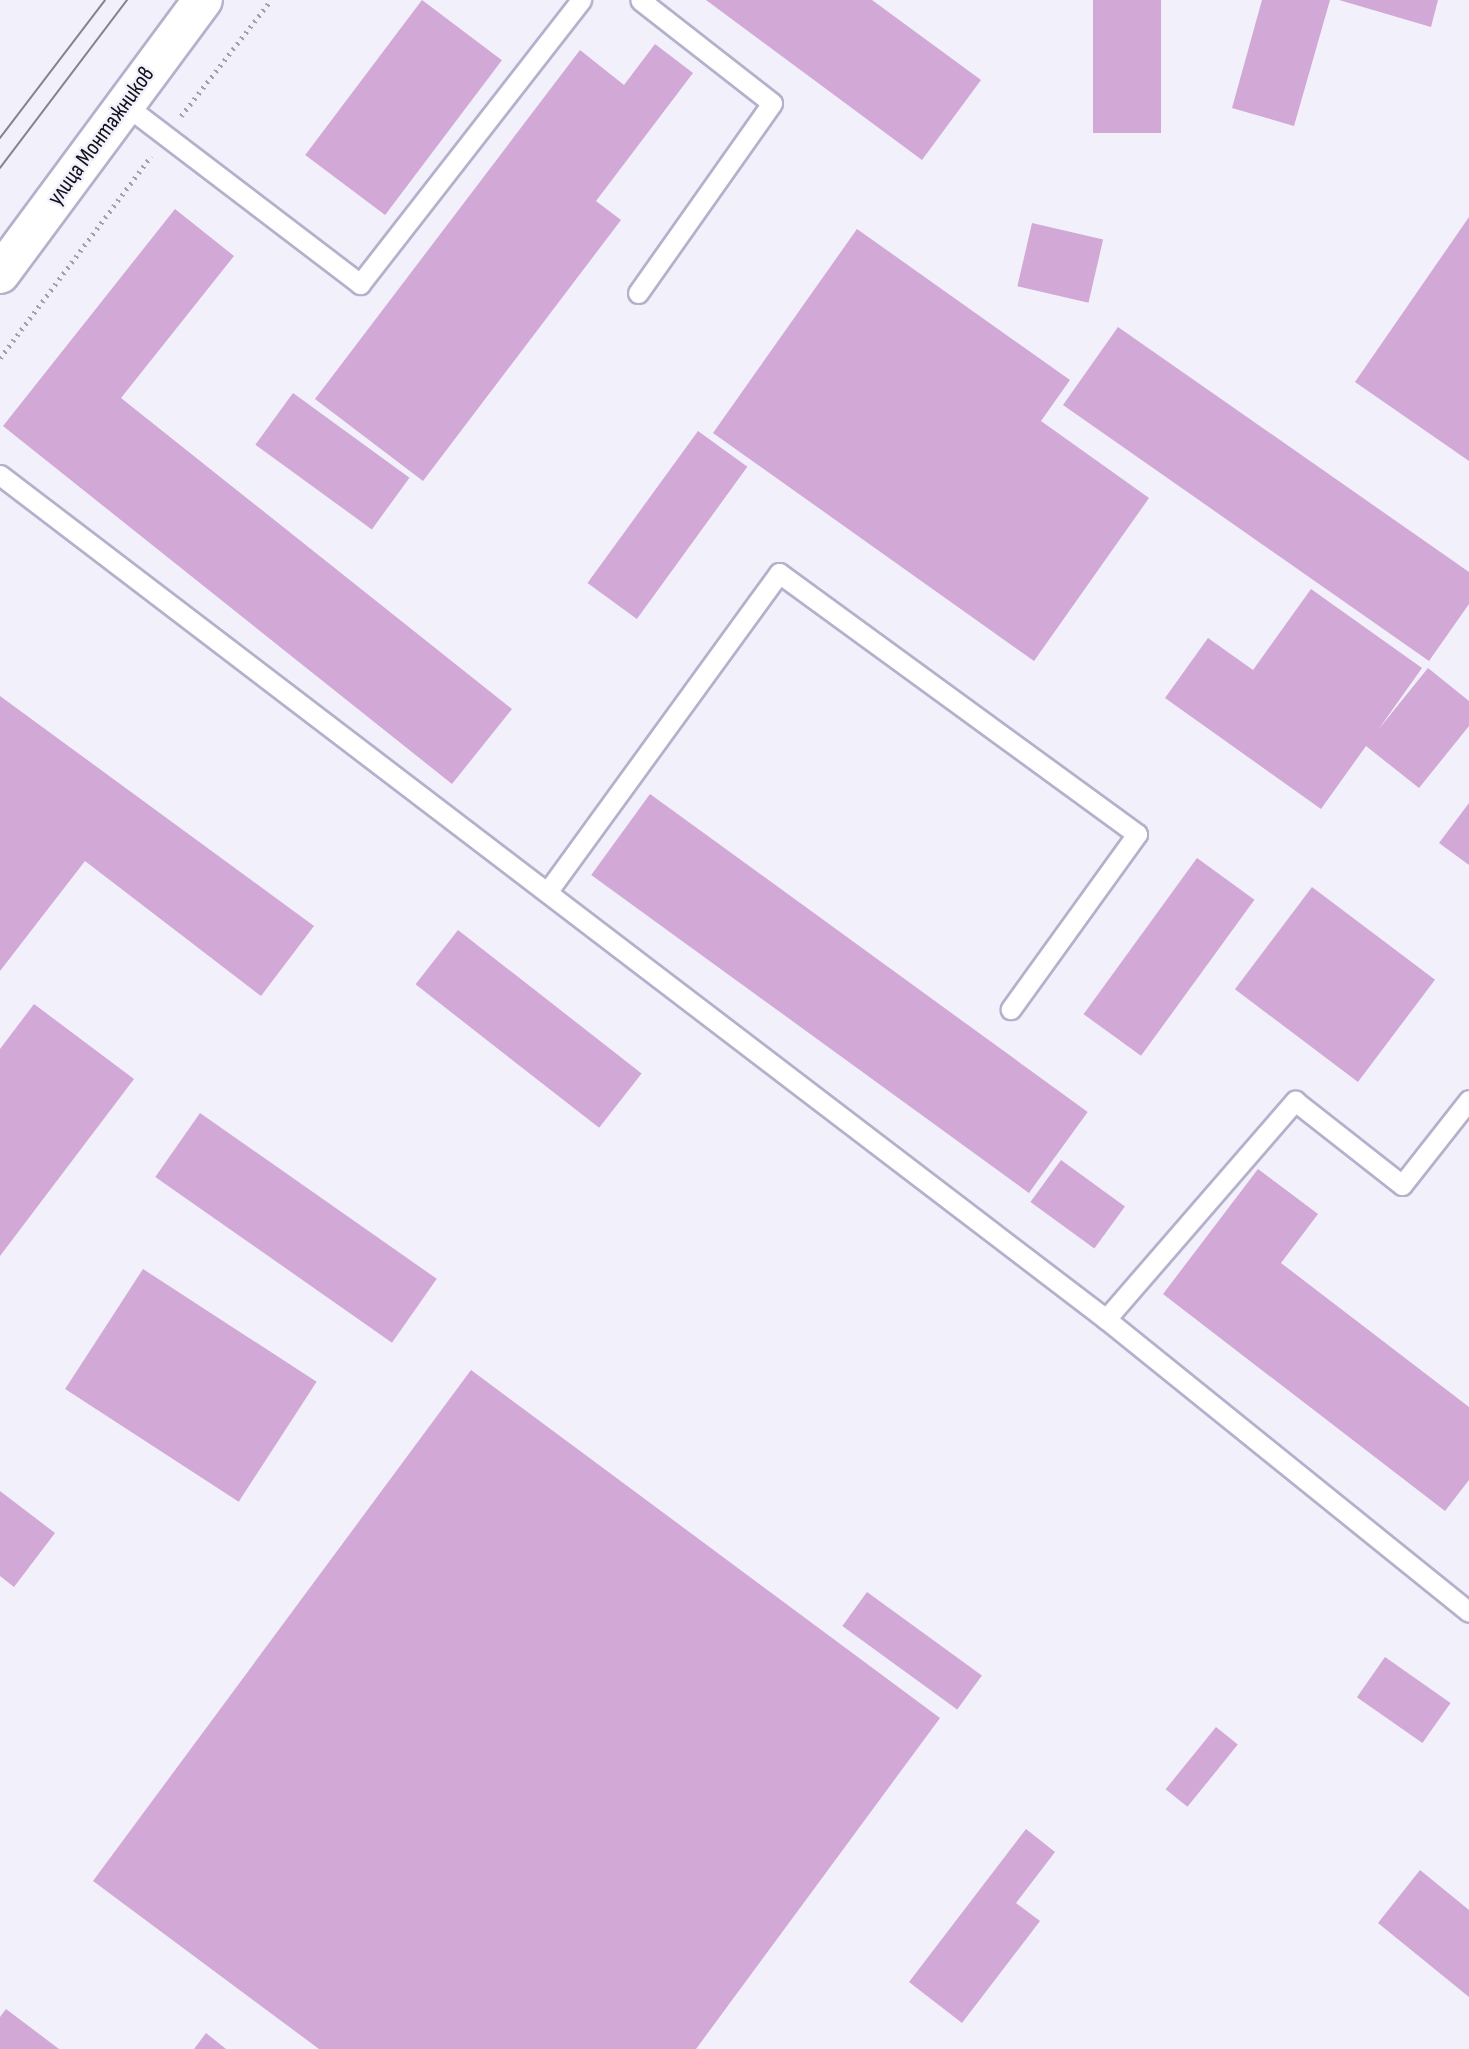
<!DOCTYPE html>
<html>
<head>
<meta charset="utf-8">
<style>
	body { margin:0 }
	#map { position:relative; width:1469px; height:2049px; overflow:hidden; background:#f2f0fb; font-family:"Sofia Sans Condensed",sans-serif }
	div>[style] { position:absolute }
	.building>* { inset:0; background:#d1a8d6; transform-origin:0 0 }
	.path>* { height:4.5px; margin-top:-2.25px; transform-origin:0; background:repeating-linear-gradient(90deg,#a2a0aa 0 2px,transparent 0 7px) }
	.roads { filter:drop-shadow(2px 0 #b5b0cb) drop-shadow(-2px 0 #b5b0cb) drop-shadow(0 2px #b5b0cb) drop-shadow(0 -2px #b5b0cb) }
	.lane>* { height:19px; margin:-9.5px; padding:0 9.5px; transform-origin:9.5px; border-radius:9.5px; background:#fff }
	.primary>* { height:38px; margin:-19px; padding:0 19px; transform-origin:19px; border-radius:19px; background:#fff }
	.tram>* { height:2px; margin:-1px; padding:0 1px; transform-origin:1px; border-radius:1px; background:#84828c }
	span { translate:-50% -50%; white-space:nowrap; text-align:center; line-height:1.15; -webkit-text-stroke:5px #f2f0fb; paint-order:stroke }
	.street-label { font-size:23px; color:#110f18 }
</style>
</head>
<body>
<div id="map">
	<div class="building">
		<div style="left:422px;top:0;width:100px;height:194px;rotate:37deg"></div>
		<div style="clip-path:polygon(706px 0,872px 0,981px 80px,922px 160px)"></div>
		<div style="left:1093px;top:0;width:68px;height:133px"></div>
		<div style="clip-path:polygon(1262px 0,1330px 0,1294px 126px,1232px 108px)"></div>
		<div style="clip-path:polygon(1339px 0,1438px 0,1431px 27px)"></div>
		<div style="clip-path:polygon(655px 44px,693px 73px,596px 201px,621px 220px,423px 481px,315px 399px,580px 50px,624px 85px)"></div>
		<div style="clip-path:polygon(175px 209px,234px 256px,121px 398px,512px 709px,452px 784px,3px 426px)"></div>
		<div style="clip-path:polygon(1469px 217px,1469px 461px,1355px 382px)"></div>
		<div style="left:1032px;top:223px;width:73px;height:65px;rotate:13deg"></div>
		<div style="clip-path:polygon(857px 229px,1070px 380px,1041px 421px,1149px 498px,1034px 661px,713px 433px)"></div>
		<div style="clip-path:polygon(1118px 327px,1469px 572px,1469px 604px,1429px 661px,1063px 405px)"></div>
		<div style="left:293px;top:393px;width:144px;height:64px;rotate:36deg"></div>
		<div style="left:698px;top:431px;width:61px;height:188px;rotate:36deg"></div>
		<div style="clip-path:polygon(1311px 589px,1422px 668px,1378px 730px,1428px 668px,1469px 701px,1469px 726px,1419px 788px,1366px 746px,1321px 809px,1165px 698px,1208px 638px,1253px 670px)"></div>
		<div style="clip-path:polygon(0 696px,314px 926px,261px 996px,85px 861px,0 971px)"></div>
		<div style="left:650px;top:794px;width:541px;height:100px;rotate:36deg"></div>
		<div style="clip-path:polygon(1469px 803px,1469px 865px,1439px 843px)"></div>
		<div style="left:1197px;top:858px;width:71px;height:193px;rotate:36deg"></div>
		<div style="left:1312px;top:887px;width:154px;height:128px;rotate:37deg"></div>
		<div style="left:458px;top:930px;width:233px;height:69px;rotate:38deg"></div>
		<div style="clip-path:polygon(34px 1004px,134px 1079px,0 1256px,0 1049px)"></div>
		<div style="left:200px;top:1113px;width:289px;height:78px;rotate:35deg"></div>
		<div style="left:1061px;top:1160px;width:79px;height:52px;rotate:36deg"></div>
		<div style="clip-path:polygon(1258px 1169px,1318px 1214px,1281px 1263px,1469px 1407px,1469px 1480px,1445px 1511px,1163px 1294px)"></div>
		<div style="left:143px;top:1269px;width:207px;height:143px;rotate:33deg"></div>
		<div style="clip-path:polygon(471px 1370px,940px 1718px,696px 2049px,319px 2049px,93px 1881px)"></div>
		<div style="clip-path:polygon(0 1491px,55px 1533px,14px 1587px,0 1576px)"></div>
		<div style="left:867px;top:1592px;width:142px;height:42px;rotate:36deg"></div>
		<div style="left:1385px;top:1657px;width:80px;height:49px;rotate:35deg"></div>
		<div style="left:1216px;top:1727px;width:28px;height:80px;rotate:39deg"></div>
		<div style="clip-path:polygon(1026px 1829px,1055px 1852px,1016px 1903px,1040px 1921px,962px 2023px,909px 1982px)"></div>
		<div style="clip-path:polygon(1420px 1870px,1469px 1910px,1469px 1997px,1378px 1923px)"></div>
		<div style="clip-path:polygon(6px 2009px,59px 2049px,0 2049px,0 2017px)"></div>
		<div style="clip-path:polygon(206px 2033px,226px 2049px,194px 2049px)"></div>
	</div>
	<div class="path">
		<div style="left:181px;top:116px;width:147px;rotate:-52.2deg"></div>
		<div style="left:0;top:358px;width:252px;rotate:-53.2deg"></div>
	</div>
	<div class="roads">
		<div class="lane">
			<div style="left:124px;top:104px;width:297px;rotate:37.3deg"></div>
			<div style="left:360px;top:284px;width:360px;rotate:-52.1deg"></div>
			<div style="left:638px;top:293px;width:232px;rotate:-54.8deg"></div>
			<div style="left:772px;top:103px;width:167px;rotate:-142deg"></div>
			<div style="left:0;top:475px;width:1391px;rotate:37.35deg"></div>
			<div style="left:1106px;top:1319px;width:466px;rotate:38.9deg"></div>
			<div style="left:548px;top:891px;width:393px;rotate:-54deg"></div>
			<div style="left:779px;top:573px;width:443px;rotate:36.1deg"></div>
			<div style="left:1137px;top:834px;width:216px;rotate:125.8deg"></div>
			<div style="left:1106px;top:1319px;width:289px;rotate:-49.1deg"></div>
			<div style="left:1295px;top:1101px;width:136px;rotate:38.1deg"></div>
			<div style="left:1402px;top:1185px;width:108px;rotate:-51.8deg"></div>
		</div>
		<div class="primary">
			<div style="left:0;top:274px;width:341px;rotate:-53.5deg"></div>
		</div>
	</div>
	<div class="tram">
		<div style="left:0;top:138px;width:173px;rotate:-52.7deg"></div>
		<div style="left:0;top:168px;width:211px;rotate:-52.9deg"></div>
	</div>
	<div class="street-label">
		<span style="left:101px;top:136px;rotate:-54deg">улица Монтажников</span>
	</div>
</div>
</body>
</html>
